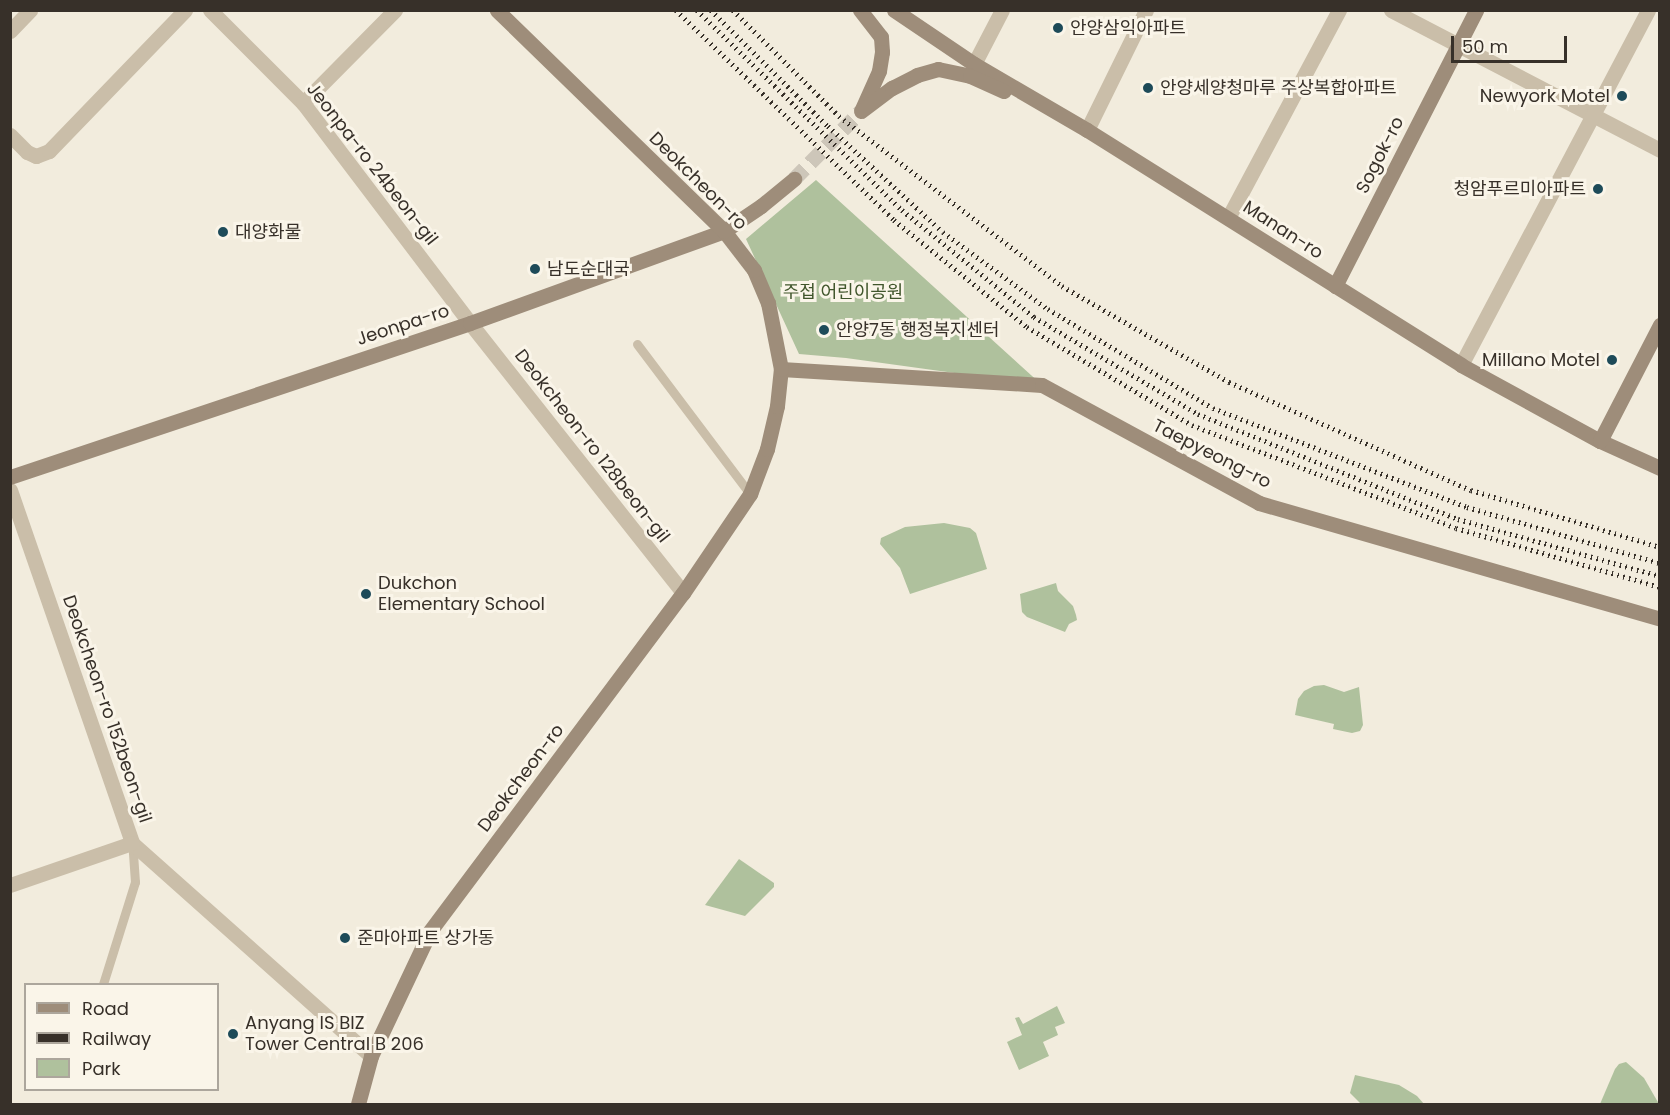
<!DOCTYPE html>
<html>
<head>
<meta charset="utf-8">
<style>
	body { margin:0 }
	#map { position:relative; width:1670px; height:1115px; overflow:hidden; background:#f2ecdd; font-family:Poppins,"Noto Sans KR",sans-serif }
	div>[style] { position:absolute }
	.green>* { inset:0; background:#afc19d }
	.secondary-tunnel>* { height:15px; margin-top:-7.5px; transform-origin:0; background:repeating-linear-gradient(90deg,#cdc6b9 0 15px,transparent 0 23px) }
	.lane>* { height:9px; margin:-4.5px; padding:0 4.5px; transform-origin:4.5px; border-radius:4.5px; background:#cabea9 }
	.street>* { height:15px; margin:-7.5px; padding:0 7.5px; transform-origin:7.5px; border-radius:7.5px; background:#cabea9 }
	.secondary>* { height:15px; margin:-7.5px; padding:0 7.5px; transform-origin:7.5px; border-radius:7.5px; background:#9e8d7a }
	.rail>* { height:4.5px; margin-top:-2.25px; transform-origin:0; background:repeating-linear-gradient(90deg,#373029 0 1.5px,transparent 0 6px) }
	.dots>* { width:16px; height:16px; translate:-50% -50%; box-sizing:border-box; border:3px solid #faf5e9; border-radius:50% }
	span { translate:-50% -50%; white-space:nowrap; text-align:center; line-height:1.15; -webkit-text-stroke:6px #faf5e9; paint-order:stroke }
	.poi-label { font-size:18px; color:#373029 }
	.left { translate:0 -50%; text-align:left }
	.right { translate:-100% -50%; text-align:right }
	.street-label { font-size:18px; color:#373029 }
	.park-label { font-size:18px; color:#40562c }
	.frame { position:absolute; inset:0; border:12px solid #373029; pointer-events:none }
	.legend { position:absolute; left:24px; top:983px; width:195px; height:108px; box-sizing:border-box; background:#faf5e9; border:2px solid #aca69c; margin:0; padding:8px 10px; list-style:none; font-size:18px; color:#373029 }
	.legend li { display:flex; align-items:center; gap:12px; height:30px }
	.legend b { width:30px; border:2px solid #aca69c }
	.scale { position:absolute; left:1451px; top:36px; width:116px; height:27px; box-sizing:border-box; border:3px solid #373029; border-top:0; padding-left:8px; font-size:18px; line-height:21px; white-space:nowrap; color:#373029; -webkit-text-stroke:4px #faf5e9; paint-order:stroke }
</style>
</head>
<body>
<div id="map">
	<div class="green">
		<div style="clip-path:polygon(816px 180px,1042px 385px,846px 358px,799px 354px,746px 239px)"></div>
		<div style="clip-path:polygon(944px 523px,970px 528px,976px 533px,987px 569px,910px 594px,900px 568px,880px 544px,881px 538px,905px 527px)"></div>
		<div style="clip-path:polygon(1056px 583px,1058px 591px,1073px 606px,1076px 615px,1077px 620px,1069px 624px,1065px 632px,1027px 617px,1022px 612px,1020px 594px)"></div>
		<div style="clip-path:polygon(1324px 685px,1344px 692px,1359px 687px,1363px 725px,1360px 731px,1352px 733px,1333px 729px,1334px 724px,1295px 715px,1298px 699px,1304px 691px,1314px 686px)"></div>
		<div style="clip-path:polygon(739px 859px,774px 883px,774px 887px,745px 916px,705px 905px)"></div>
		<div style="clip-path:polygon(1057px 1006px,1065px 1023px,1055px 1027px,1058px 1035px,1043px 1042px,1049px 1056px,1019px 1070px,1007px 1042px,1022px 1035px,1015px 1018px,1019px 1017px,1023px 1024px)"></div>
		<div style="clip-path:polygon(1626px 1062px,1644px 1078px,1659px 1104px,1600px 1104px,1615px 1069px,1619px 1064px)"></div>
		<div style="clip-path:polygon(1355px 1075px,1399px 1085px,1417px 1096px,1424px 1104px,1361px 1104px,1350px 1093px)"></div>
	</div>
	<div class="secondary-tunnel">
		<div style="left:794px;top:179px;width:95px;rotate:-45.4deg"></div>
	</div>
	<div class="lane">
		<div style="left:637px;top:344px;width:188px;rotate:53deg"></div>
		<div style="left:103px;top:984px;width:107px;rotate:-72.6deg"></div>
		<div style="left:135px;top:882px;width:39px;rotate:-94deg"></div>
	</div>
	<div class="street">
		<div style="left:210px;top:10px;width:132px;rotate:45deg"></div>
		<div style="left:303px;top:103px;width:276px;rotate:52.8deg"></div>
		<div style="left:470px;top:323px;width:344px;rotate:51.7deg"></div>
		<div style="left:1391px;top:10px;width:303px;rotate:27.5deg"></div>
		<div style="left:10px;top:31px;width:29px;rotate:-46deg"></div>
		<div style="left:974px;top:64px;width:61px;rotate:-62.6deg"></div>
		<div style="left:303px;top:103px;width:131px;rotate:-45.3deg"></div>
		<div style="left:1087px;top:130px;width:134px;rotate:-63.8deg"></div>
		<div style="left:10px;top:135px;width:24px;rotate:45deg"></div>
		<div style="left:27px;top:152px;width:10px;rotate:24deg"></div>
		<div style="left:36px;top:156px;width:14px;rotate:-21deg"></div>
		<div style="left:49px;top:151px;width:196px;rotate:-46deg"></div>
		<div style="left:1228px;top:218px;width:236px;rotate:-61.9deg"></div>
		<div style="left:1461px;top:365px;width:401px;rotate:-62.2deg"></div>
		<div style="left:10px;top:490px;width:373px;rotate:70.9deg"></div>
		<div style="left:132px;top:843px;width:320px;rotate:41.7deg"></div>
		<div style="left:10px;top:885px;width:129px;rotate:-19deg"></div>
	</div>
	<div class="secondary">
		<div style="left:860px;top:10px;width:34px;rotate:52deg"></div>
		<div style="left:881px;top:37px;width:15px;rotate:86deg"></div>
		<div style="left:882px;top:52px;width:19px;rotate:99deg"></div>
		<div style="left:879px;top:71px;width:42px;rotate:114.1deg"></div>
		<div style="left:894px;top:10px;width:97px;rotate:34deg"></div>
		<div style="left:974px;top:64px;width:131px;rotate:30.3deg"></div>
		<div style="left:1087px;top:130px;width:442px;rotate:32.1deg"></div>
		<div style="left:1461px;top:365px;width:158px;rotate:28.7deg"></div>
		<div style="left:1600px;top:441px;width:66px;rotate:24.2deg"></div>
		<div style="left:861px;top:111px;width:39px;rotate:-37deg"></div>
		<div style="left:892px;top:88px;width:28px;rotate:-27deg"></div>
		<div style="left:917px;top:75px;width:22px;rotate:-16deg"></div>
		<div style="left:938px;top:69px;width:33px;rotate:12deg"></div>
		<div style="left:970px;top:76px;width:37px;rotate:24deg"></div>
		<div style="left:1335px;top:286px;width:310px;rotate:-62.9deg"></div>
		<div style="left:781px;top:369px;width:261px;rotate:3.5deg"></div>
		<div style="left:1042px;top:385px;width:247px;rotate:28.5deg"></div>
		<div style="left:1259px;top:503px;width:417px;rotate:16.1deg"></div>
		<div style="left:1600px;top:441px;width:131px;rotate:-62.7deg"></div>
		<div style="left:10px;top:477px;width:485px;rotate:-18.5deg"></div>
		<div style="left:470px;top:323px;width:270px;rotate:-19.9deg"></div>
		<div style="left:724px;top:231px;width:45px;rotate:-34deg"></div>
		<div style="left:761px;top:206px;width:43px;rotate:-39.3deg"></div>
		<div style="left:358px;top:1104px;width:50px;rotate:-74.8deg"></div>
		<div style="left:371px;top:1056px;width:138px;rotate:-64.7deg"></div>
		<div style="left:430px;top:931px;width:422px;rotate:-53.2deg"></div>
		<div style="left:683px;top:593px;width:120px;rotate:-55.9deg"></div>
		<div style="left:750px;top:494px;width:48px;rotate:-69.3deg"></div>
		<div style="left:767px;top:449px;width:44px;rotate:-76.9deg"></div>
		<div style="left:777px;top:406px;width:37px;rotate:-84deg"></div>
		<div style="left:781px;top:369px;width:67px;rotate:-101.1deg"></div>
		<div style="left:768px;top:303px;width:36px;rotate:-113deg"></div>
		<div style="left:754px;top:270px;width:49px;rotate:-127.6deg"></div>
		<div style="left:724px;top:231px;width:317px;rotate:-135.8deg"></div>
	</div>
	<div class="rail">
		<div style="left:676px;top:10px;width:303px;rotate:43.9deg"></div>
		<div style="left:894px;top:220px;width:171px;rotate:38.8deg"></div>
		<div style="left:1027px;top:327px;width:192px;rotate:30.7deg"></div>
		<div style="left:1192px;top:425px;width:283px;rotate:21.3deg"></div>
		<div style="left:1456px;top:528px;width:212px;rotate:16.1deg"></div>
		<div style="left:697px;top:10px;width:286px;rotate:44.3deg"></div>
		<div style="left:902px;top:210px;width:170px;rotate:39deg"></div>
		<div style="left:1034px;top:317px;width:191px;rotate:30.6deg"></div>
		<div style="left:1198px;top:414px;width:280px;rotate:22deg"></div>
		<div style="left:1458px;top:519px;width:210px;rotate:15.8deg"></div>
		<div style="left:711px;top:10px;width:165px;rotate:44.8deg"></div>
		<div style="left:828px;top:126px;width:156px;rotate:42.7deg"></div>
		<div style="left:943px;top:232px;width:130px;rotate:36.3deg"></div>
		<div style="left:1048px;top:309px;width:192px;rotate:31deg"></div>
		<div style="left:1213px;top:408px;width:273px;rotate:21.3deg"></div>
		<div style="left:1467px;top:507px;width:201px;rotate:16.2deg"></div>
		<div style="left:733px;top:10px;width:150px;rotate:45deg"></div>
		<div style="left:839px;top:116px;width:280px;rotate:37.3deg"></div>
		<div style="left:1062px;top:286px;width:193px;rotate:29.9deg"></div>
		<div style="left:1229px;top:382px;width:265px;rotate:24.1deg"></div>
		<div style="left:1471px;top:490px;width:197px;rotate:16.8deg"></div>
	</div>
	<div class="dots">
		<div style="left:1058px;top:28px;background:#1e4b59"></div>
		<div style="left:1148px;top:88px;background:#1e4b59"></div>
		<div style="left:1622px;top:96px;background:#1e4b59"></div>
		<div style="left:1598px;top:189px;background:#1e4b59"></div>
		<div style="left:223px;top:232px;background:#1e4b59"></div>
		<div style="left:535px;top:269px;background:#1e4b59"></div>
		<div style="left:824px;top:330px;background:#1e4b59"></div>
		<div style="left:1612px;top:360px;background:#1e4b59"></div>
		<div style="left:366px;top:594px;background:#1e4b59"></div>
		<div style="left:345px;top:938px;background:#1e4b59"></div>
		<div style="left:233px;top:1034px;background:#1e4b59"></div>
	</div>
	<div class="poi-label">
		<span class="left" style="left:1070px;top:28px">안양삼익아파트</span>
		<span class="left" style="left:1160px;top:88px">안양세양청마루 주상복합아파트</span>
		<span class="right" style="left:1610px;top:96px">Newyork Motel</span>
		<span class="right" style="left:1586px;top:189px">청암푸르미아파트</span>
		<span class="left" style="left:235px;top:232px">대양화물</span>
		<span class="left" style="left:547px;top:269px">남도순대국</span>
		<span class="left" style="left:836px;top:330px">안양7동 행정복지센터</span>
		<span class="right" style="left:1600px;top:360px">Millano Motel</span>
		<span class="left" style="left:378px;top:594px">Dukchon<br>Elementary School</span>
		<span class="left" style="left:357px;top:938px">준마아파트 상가동</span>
		<span class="left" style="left:245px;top:1034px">Anyang IS BIZ<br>Tower Central B 206</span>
	</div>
	<div class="street-label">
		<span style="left:1380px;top:155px;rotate:-63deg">Sogok-ro</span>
		<span style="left:372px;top:164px;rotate:52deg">Jeonpa-ro 24beon-gil</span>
		<span style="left:698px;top:181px;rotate:45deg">Deokcheon-ro</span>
		<span style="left:1283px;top:230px;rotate:33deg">Manan-ro</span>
		<span style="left:403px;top:325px;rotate:-18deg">Jeonpa-ro</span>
		<span style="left:592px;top:446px;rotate:52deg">Deokcheon-ro 128beon-gil</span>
		<span style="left:1212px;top:454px;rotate:27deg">Taepyeong-ro</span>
		<span style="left:107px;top:709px;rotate:71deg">Deokcheon-ro 152beon-gil</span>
		<span style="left:521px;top:778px;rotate:-53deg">Deokcheon-ro</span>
	</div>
	<div class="park-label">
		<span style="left:843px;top:292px">주접 어린이공원</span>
	</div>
	<div class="frame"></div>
	<ul class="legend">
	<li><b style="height:8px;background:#9e8d7a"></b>Road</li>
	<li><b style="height:8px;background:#373029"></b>Railway</li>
	<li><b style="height:16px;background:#afc19d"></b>Park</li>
	</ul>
	<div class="scale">50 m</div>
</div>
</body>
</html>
